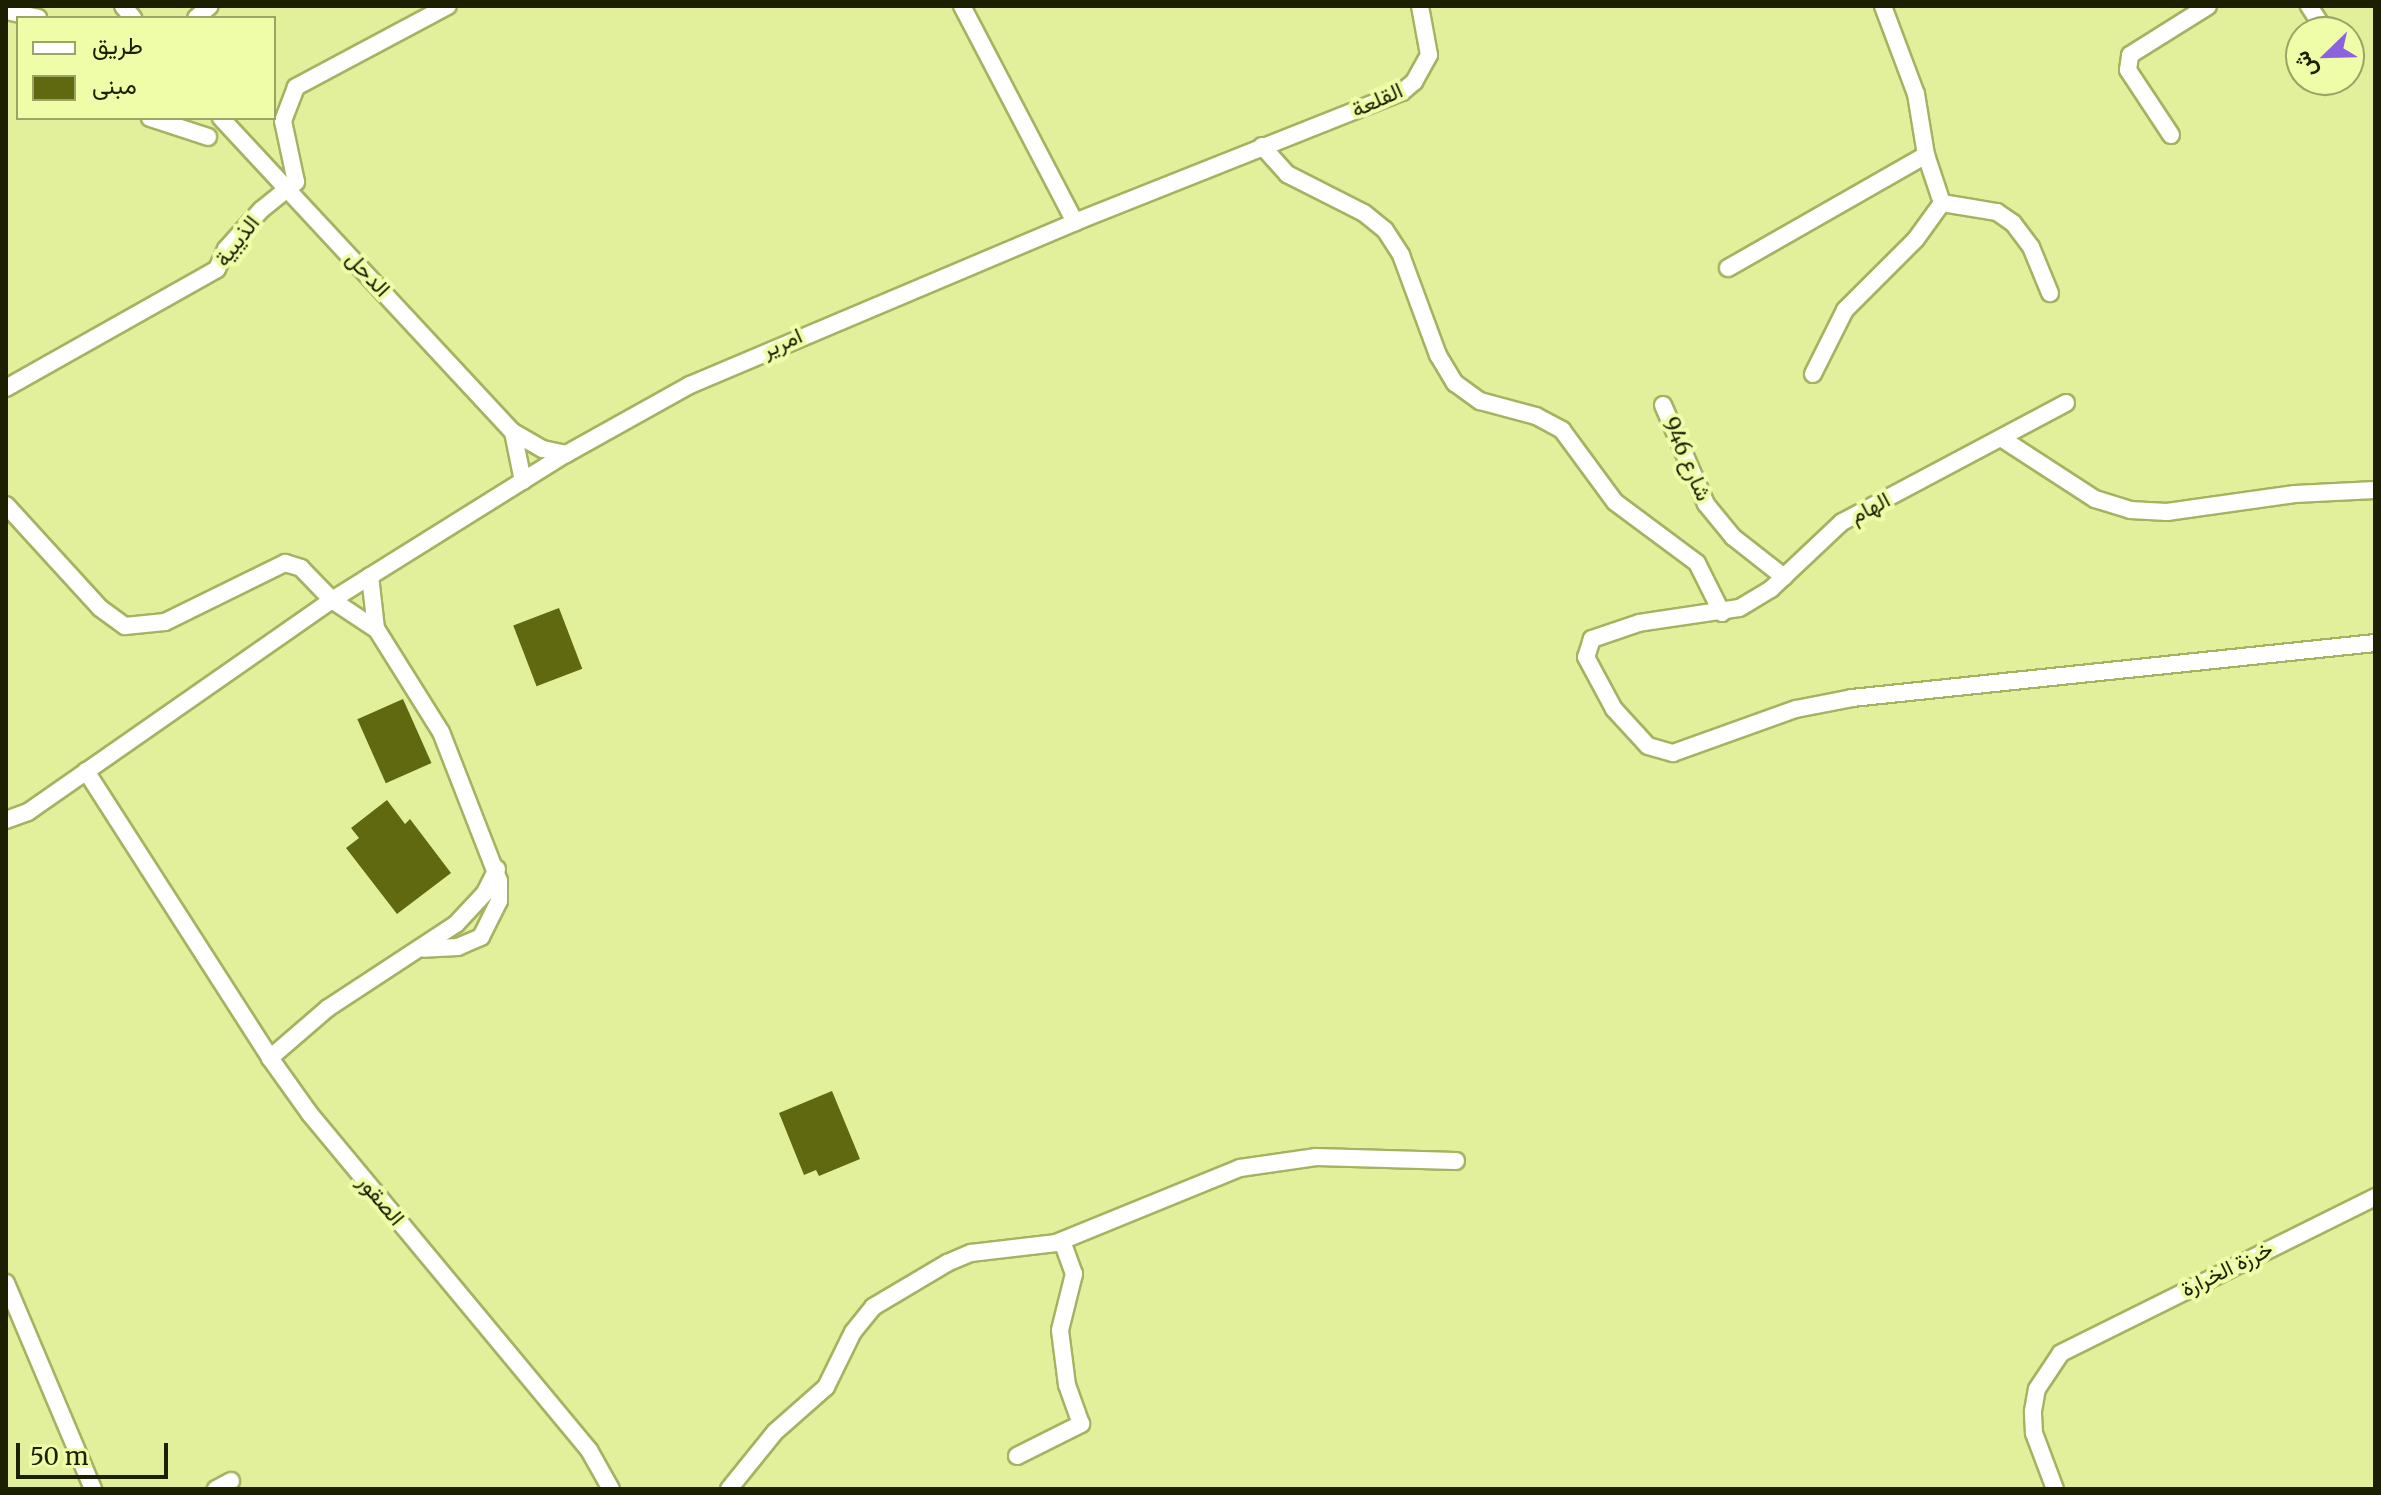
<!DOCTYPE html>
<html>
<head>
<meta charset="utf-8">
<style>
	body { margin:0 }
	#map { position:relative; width:2381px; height:1495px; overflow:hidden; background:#e2ef9b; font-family:Merriweather,Vazirmatn,serif }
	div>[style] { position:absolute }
	.building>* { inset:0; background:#60690f; transform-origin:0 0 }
	.roads { filter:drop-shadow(2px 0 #a6b261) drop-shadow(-2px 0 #a6b261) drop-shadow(0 2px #a6b261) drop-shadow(0 -2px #a6b261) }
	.minor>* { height:16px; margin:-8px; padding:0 8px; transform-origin:8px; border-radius:8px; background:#fff }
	span { translate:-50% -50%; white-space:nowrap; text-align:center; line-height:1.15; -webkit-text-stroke:8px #effca8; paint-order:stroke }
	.street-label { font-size:22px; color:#1c1f00 }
	.frame { position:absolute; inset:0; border:8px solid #1c1f00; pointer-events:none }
	.legend { position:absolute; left:16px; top:16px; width:260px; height:104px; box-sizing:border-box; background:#effca8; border:2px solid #9ba465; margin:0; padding:10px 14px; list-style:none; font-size:24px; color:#1c1f00 }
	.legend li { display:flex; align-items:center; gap:16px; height:40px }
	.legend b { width:40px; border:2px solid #9ba465 }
	.north { position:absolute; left:2285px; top:16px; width:80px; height:80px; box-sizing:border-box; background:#effca8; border:2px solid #9ba465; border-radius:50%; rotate:247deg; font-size:22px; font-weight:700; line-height:32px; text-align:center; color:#1c1f00 }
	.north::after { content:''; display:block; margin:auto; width:28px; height:36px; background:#8c63dd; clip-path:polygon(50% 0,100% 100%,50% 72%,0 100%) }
	.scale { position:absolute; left:16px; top:1443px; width:152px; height:36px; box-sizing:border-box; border:4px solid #1c1f00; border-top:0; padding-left:10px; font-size:24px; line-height:28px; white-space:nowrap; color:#1c1f00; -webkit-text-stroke:6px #effca8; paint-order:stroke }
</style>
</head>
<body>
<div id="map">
	<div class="building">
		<div style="left:559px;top:608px;width:65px;height:49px;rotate:69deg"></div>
		<div style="left:403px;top:699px;width:70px;height:50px;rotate:66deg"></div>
		<div style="clip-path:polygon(387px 800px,405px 824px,410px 819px,451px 873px,397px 914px,346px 848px,359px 838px,351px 828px)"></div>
		<div style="clip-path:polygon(832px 1091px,860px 1159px,819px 1176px,816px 1170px,804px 1175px,779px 1113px)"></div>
	</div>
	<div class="roads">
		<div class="minor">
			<div style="left:123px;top:6px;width:16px;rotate:50deg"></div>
			<div style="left:962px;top:6px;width:244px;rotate:62.4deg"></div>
			<div style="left:2309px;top:6px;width:31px;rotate:57deg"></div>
			<div style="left:6px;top:11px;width:33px;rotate:12deg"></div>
			<div style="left:196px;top:18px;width:18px;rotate:-41deg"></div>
			<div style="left:150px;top:118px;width:61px;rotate:18.1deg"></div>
			<div style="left:221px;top:118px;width:429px;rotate:47.1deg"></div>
			<div style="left:513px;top:432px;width:34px;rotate:30deg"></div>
			<div style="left:543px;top:449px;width:24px;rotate:12deg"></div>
			<div style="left:2171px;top:135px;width:78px;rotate:-123.5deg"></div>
			<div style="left:2128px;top:70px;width:15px;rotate:-82deg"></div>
			<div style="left:2130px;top:55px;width:92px;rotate:-32.1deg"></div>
			<div style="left:1262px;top:146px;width:38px;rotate:48deg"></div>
			<div style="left:1287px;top:174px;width:86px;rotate:26.9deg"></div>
			<div style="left:1364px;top:213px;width:27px;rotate:39deg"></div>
			<div style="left:1385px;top:230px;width:30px;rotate:57deg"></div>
			<div style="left:1401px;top:255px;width:107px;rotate:69.7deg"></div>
			<div style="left:1438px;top:355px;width:33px;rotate:59deg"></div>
			<div style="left:1455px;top:383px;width:31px;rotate:36deg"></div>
			<div style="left:1480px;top:401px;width:58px;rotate:15deg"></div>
			<div style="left:1536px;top:416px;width:30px;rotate:28deg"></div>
			<div style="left:1562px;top:430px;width:89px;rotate:53.6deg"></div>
			<div style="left:1615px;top:502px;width:102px;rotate:36.6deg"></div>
			<div style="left:1697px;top:563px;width:56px;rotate:63.4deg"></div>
			<div style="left:1942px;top:203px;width:56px;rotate:9.3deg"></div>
			<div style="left:1997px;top:212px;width:19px;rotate:35deg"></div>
			<div style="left:2013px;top:223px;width:30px;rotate:53deg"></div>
			<div style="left:2031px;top:247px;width:50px;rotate:67.6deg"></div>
			<div style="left:1728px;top:268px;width:228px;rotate:-29.7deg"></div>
			<div style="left:1926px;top:155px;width:62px;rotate:-99.3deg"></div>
			<div style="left:1916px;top:94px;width:94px;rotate:-110.6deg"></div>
			<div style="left:1813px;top:374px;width:72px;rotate:-63.4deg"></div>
			<div style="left:1845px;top:310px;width:100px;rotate:-45deg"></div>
			<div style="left:1916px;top:239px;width:44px;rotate:-54.2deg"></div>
			<div style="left:1942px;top:203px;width:51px;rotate:-108.4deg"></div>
			<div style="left:6px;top:388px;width:242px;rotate:-29.4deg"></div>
			<div style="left:217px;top:269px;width:22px;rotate:-66deg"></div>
			<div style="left:226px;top:249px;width:52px;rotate:-48.1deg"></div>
			<div style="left:261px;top:210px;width:45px;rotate:-38.7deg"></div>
			<div style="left:296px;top:182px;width:62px;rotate:-102deg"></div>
			<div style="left:283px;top:121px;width:36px;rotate:-69deg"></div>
			<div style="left:296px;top:87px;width:172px;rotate:-28.1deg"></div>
			<div style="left:2066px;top:403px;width:254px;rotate:152deg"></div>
			<div style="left:1842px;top:522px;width:98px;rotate:136.7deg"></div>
			<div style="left:1771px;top:589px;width:37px;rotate:149deg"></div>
			<div style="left:1739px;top:608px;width:101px;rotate:171.5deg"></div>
			<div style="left:1639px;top:623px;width:50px;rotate:161.2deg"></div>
			<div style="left:1592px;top:639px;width:19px;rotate:108deg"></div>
			<div style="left:1586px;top:657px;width:59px;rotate:61.7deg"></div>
			<div style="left:1614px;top:709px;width:50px;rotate:47.4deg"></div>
			<div style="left:1648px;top:746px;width:26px;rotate:16deg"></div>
			<div style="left:1673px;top:753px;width:131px;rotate:-19.7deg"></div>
			<div style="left:1796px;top:709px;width:57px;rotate:-11.1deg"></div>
			<div style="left:1852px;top:698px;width:526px;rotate:-6deg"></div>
			<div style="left:1663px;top:405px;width:108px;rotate:66.5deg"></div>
			<div style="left:1706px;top:504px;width:43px;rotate:50.7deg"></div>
			<div style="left:1733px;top:537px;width:65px;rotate:38.1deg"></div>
			<div style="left:513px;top:432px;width:50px;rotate:78.5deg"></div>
			<div style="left:2001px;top:438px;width:112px;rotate:33deg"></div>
			<div style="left:2095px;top:499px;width:37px;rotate:17deg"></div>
			<div style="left:2130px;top:510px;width:37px;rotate:3deg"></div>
			<div style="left:2167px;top:512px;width:129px;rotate:-8deg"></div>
			<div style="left:2295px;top:494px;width:80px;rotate:-2.9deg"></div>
			<div style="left:6px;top:505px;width:139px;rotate:47.6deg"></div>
			<div style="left:100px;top:608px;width:31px;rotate:36deg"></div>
			<div style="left:125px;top:626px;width:40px;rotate:-5.7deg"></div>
			<div style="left:165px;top:622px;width:134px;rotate:-26.2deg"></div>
			<div style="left:285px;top:563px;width:17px;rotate:17deg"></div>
			<div style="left:301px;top:568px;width:45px;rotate:45.9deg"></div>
			<div style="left:332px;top:600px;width:54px;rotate:33.7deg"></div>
			<div style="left:377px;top:630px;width:120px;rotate:57.9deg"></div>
			<div style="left:441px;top:732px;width:160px;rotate:68.7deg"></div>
			<div style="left:499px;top:881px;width:20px;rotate:90deg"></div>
			<div style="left:499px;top:901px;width:40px;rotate:116.6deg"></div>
			<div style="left:481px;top:937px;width:25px;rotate:157deg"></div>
			<div style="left:458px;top:947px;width:34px;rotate:177deg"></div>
			<div style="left:370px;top:576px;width:53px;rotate:83.5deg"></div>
			<div style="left:86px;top:771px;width:341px;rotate:57.3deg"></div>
			<div style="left:6px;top:820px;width:23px;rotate:-20deg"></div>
			<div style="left:28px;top:812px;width:371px;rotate:-34.9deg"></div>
			<div style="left:332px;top:600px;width:276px;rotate:-32deg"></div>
			<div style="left:566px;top:454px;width:142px;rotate:-29.1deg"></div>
			<div style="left:690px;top:385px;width:418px;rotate:-22.9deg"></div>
			<div style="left:1075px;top:222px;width:352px;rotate:-21.7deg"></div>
			<div style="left:1402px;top:92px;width:16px;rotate:-40deg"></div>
			<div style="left:1414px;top:82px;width:31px;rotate:-61deg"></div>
			<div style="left:1429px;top:55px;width:50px;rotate:-100.4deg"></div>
			<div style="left:497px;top:869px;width:28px;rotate:117deg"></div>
			<div style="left:484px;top:894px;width:41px;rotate:133deg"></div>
			<div style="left:456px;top:924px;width:153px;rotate:146.7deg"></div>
			<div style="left:328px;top:1008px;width:77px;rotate:139.2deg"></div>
			<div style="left:270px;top:1058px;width:69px;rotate:54.5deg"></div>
			<div style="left:310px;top:1114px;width:437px;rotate:50.3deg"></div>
			<div style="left:589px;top:1450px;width:45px;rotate:60.6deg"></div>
			<div style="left:6px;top:1283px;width:224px;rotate:67.1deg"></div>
			<div style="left:1017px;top:1456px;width:72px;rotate:-26.6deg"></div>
			<div style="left:1081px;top:1424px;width:41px;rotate:-109.7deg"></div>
			<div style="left:1067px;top:1385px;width:55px;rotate:-97.3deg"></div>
			<div style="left:1060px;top:1330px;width:58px;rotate:-76deg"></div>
			<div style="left:1074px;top:1274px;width:35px;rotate:-110deg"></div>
			<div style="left:216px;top:1489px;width:17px;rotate:-28deg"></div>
			<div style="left:729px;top:1489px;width:73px;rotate:-51.1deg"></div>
			<div style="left:775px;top:1432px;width:68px;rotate:-41.4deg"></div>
			<div style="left:826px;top:1387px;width:61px;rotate:-63.9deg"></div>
			<div style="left:853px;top:1332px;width:32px;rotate:-51deg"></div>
			<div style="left:873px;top:1307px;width:86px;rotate:-30.7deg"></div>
			<div style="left:947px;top:1263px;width:26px;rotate:-23deg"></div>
			<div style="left:971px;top:1253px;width:86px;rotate:-6.7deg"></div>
			<div style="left:1056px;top:1243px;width:199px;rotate:-22.2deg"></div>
			<div style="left:1240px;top:1168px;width:77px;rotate:-8.2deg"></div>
			<div style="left:1316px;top:1157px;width:140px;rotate:1.6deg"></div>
			<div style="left:2055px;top:1489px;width:60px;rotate:-110.6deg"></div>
			<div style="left:2034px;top:1433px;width:22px;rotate:-93deg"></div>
			<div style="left:2033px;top:1411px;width:22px;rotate:-80deg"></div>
			<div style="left:2037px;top:1389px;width:43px;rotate:-56.3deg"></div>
			<div style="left:2061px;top:1353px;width:351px;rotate:-26.4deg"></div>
		</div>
	</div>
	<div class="street-label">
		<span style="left:1377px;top:100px;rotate:-24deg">القلعة</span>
		<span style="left:237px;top:241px;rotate:-52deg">الذيبية</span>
		<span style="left:368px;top:274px;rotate:47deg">الدحل</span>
		<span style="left:782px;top:343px;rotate:-24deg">امرير</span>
		<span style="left:1687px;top:459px;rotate:66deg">شارع 946</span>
		<span style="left:1870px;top:508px;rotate:-28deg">الهام</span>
		<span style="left:381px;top:1200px;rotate:50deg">الصقور</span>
		<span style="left:2227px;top:1269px;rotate:-26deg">خرزة الخرارة</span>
	</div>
	<div class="frame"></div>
	<ul class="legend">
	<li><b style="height:10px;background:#fff"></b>طريق</li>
	<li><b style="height:22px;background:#60690f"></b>مبنى</li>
	</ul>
	<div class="north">ش</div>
	<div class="scale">50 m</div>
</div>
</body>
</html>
